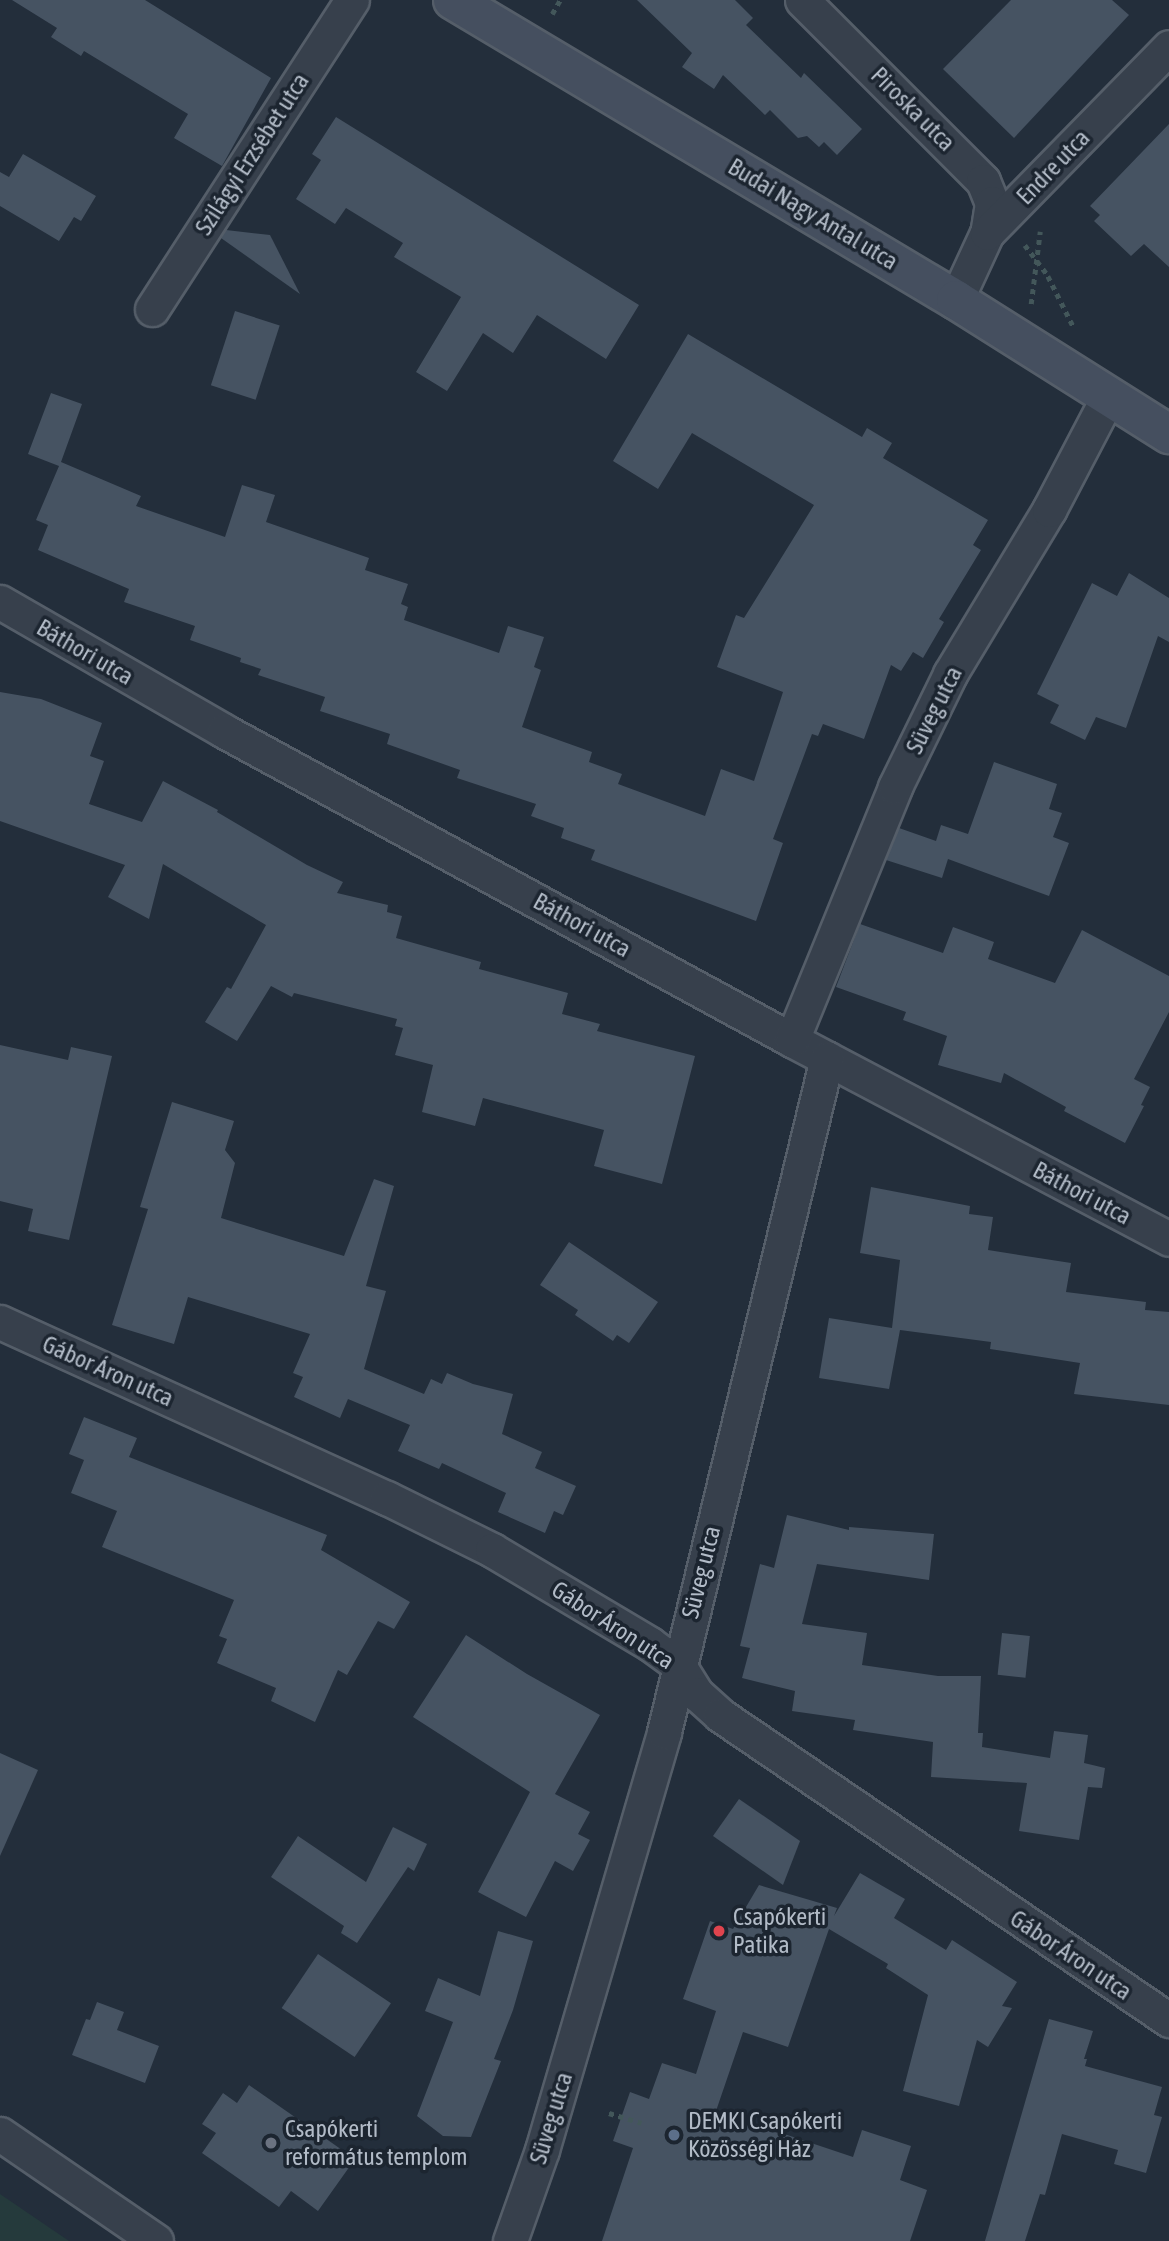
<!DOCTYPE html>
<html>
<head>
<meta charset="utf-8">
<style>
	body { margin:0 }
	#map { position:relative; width:1169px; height:2241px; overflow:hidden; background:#232e3b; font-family:"Asap Condensed",sans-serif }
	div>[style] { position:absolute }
	.green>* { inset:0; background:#253a3c }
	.building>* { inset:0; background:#465362; transform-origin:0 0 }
	.path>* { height:4.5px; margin-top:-2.25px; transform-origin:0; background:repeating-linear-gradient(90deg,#43575a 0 5px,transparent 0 10px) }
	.roads { filter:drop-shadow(2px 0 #555e69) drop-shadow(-2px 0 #555e69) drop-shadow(0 2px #555e69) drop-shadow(0 -2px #555e69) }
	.street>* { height:33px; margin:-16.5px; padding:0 16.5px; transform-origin:16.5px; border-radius:16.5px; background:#37404c }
	.secondary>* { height:38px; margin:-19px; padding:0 19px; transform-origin:19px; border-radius:19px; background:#454f5f }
	.dots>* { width:19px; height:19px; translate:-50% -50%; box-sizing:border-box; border:4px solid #1c2530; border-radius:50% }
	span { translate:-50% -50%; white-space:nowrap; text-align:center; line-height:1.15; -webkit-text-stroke:7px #1c2530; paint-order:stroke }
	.street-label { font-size:24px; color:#b2bbc7 }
	.poi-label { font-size:24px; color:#b2bbc7 }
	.left { translate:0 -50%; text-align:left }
</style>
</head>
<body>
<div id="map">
	<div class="green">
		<div style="clip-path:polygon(0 2194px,69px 2241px,0 2241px)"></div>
	</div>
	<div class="building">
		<div style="clip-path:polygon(12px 0,145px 0,271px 78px,222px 166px,174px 138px,188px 114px,84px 51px,81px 56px,51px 37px,57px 28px)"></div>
		<div style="clip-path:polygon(637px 0,735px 0,753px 18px,746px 25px,801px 78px,804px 73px,862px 129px,837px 155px,824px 142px,819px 147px,807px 136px,798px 138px,770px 110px,765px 115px,723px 75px,714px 89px,682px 67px,692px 53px)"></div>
		<div style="clip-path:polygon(1011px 0,1112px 0,1129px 15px,1014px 138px,943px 69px)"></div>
		<div style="clip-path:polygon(336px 117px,639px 305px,606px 359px,537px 315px,513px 353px,483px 333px,447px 391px,416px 372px,461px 297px,394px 257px,403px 243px,346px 208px,335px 224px,296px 199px,321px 160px,312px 154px)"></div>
		<div style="clip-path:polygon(1169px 124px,1169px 267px,1144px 244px,1131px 256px,1094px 221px,1100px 215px,1090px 206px)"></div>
		<div style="clip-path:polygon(23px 154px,96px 196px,81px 221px,74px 217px,59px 241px,0 206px,0 172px,9px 177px)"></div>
		<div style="clip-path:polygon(226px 230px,270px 235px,300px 294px,221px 238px)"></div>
		<div style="left:235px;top:311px;width:47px;height:78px;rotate:18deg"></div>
		<div style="clip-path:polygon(688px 334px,862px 437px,867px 428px,892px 443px,883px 458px,988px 520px,973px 545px,981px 550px,939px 619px,944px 622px,923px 658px,913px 652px,901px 671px,891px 665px,864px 739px,823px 724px,818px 736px,812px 734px,773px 839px,783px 843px,756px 921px,591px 860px,595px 850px,561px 838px,564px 828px,531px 816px,536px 804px,457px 778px,460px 770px,387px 744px,390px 734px,320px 711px,325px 697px,258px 675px,261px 669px,240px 662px,241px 658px,190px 640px,195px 626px,124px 602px,129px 589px,38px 550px,48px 525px,36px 520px,59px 466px,28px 454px,51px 393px,82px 404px,61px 462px,141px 496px,136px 506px,225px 537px,242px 485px,275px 495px,266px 522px,369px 558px,365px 570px,408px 584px,401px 604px,408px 607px,404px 620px,499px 653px,508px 626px,544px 637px,534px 667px,541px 670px,522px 727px,592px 752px,589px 762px,622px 774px,618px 784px,705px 816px,721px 769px,754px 781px,783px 692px,717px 667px,736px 615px,744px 618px,814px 505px,692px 433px,658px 489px,613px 461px)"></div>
		<div style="clip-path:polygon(1129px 573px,1169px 598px,1169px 642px,1158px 636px,1126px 728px,1096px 717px,1085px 740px,1050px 723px,1059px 705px,1037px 694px,1092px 583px,1117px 596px)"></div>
		<div style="clip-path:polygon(0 692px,41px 699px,102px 723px,90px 756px,104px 761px,89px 804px,142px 822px,163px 781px,218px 810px,217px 812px,307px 865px,343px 882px,337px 893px,388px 905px,387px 912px,402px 916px,396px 938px,481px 962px,479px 969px,568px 993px,562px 1014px,600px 1024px,597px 1031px,695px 1056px,662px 1184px,594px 1166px,604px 1130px,483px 1098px,475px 1126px,422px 1112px,433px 1065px,395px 1055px,403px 1028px,395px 1026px,397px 1019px,294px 993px,292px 997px,271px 986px,237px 1041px,205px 1022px,227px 987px,231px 989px,266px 925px,163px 864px,149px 919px,108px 897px,125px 865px,0 821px)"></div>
		<div style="clip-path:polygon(994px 762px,1057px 784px,1049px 809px,1062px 813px,1053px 837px,1069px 843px,1049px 896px,948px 859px,942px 878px,886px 860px,899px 828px,936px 841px,941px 825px,968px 834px)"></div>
		<div style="clip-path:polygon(860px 924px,943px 953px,953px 927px,994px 942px,988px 959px,1055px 983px,1082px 930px,1169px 976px,1169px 1012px,1134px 1079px,1150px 1087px,1141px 1105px,1144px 1106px,1125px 1143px,1064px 1111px,1066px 1107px,1004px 1073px,1001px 1083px,938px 1065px,947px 1036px,903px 1020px,906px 1012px,836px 987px)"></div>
		<div style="clip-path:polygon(0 1045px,68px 1060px,71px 1047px,112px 1056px,69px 1240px,28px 1231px,33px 1209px,0 1201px)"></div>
		<div style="clip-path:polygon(172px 1102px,234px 1121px,225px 1150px,235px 1163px,221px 1218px,344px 1256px,374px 1179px,394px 1186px,366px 1286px,386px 1291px,364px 1369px,424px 1394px,431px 1379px,442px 1384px,447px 1373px,473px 1384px,513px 1394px,502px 1434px,542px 1452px,535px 1468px,576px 1486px,563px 1515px,554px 1511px,545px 1533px,498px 1512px,506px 1493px,442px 1463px,439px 1469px,398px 1451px,410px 1425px,348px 1399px,340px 1418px,294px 1397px,303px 1377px,293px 1373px,310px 1334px,188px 1297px,174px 1344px,112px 1325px,148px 1209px,140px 1207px)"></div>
		<div style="clip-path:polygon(871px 1187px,970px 1206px,969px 1214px,993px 1217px,988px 1250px,1071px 1263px,1066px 1292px,1146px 1302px,1145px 1310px,1169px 1312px,1169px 1405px,1074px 1394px,1080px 1363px,990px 1349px,991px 1342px,900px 1330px,889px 1389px,819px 1378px,829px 1318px,892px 1328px,900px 1260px,860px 1253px)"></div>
		<div style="clip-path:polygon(569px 1242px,658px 1302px,629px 1343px,617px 1335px,613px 1341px,575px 1315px,578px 1310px,540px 1285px)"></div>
		<div style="clip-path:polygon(84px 1417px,137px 1438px,129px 1457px,327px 1535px,321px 1550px,410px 1602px,394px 1629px,378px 1621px,347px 1675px,338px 1670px,315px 1722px,271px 1701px,276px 1688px,217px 1663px,227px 1639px,219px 1636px,234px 1600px,102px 1547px,117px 1511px,71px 1493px,84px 1460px,69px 1454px)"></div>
		<div style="clip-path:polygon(787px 1515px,849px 1530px,849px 1527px,934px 1534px,929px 1580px,817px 1564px,802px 1624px,867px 1633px,862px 1665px,938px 1676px,981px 1676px,978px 1733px,983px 1733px,982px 1747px,1050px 1758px,1054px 1731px,1088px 1735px,1084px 1763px,1105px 1768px,1102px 1788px,1088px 1787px,1079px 1840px,1019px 1831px,1027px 1783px,931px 1777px,933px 1742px,853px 1730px,855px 1720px,792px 1711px,795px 1691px,742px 1678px,750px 1648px,740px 1646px,760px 1564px,774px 1568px)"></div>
		<div style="left:1002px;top:1633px;width:28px;height:42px;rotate:6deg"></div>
		<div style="clip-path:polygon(466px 1635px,527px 1674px,600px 1715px,555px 1794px,590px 1812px,578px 1834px,590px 1840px,573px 1871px,555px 1861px,526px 1917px,478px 1892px,530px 1792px,413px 1717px)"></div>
		<div style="clip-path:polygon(0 1753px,38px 1770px,0 1856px)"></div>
		<div style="clip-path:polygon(739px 1799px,800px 1841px,783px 1885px,713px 1836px)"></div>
		<div style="clip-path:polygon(393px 1827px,427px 1844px,414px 1871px,408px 1867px,357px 1943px,341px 1933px,344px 1926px,271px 1877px,298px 1836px,366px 1882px)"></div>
		<div style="clip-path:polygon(860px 1873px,905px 1899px,894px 1918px,946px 1950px,952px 1940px,1017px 1982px,1002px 2006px,1012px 2008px,988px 2047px,977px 2040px,959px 2106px,903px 2091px,928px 1995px,886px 1968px,888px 1964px,829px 1929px,788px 2047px,743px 2032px,716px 2111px,853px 2157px,862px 2130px,911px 2146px,900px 2180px,927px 2190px,910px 2241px,602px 2241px,633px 2148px,613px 2141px,630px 2092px,649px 2099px,662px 2063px,696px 2074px,716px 2011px,683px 1999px,710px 1921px,733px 1929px,759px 1885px,837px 1908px,834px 1916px)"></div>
		<div style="clip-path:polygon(498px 1931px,533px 1941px,513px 2010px,494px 2059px,501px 2061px,471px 2137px,443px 2136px,417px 2116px,453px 2022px,425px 2011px,438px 1978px,480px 1996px)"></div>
		<div style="left:318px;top:1954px;width:88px;height:65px;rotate:34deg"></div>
		<div style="clip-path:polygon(97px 2002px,124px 2012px,117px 2030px,159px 2046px,145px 2083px,72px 2055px,86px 2019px,90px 2020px)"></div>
		<div style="clip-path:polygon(1049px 2019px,1093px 2031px,1084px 2059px,1087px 2059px,1085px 2066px,1162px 2087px,1154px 2115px,1162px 2117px,1146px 2173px,1114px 2164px,1118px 2150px,1062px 2134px,1045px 2195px,1040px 2194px,1025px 2241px,985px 2241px)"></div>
		<div style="clip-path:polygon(249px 2085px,355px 2159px,318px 2211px,291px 2191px,279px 2207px,202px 2153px,216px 2133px,202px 2124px,223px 2093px,237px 2103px)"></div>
	</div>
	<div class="path">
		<div style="left:552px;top:14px;width:16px;rotate:-60deg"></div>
		<div style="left:1025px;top:245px;width:39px;rotate:53deg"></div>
		<div style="left:1048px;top:276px;width:58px;rotate:63.4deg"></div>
		<div style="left:1031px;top:304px;width:73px;rotate:-82.9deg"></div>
		<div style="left:609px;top:2113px;width:34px;rotate:17deg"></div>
	</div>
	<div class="roads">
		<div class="street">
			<div style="left:802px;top:0;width:256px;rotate:45deg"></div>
			<div style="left:983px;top:181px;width:24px;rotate:68deg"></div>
			<div style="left:992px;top:203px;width:30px;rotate:99deg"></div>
			<div style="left:956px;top:300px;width:74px;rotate:-65.2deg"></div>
			<div style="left:987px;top:233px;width:260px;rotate:-45.6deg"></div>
			<div style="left:152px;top:309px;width:368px;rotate:-57.1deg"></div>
			<div style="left:0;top:602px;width:258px;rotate:29.9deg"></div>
			<div style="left:224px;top:731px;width:647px;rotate:28.55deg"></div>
			<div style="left:792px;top:1040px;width:426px;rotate:27.8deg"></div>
			<div style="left:792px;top:1040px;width:273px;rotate:-67.8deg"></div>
			<div style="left:895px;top:787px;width:126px;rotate:-64deg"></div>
			<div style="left:950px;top:674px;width:192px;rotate:-58.9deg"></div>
			<div style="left:1049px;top:510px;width:130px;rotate:-62.4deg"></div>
			<div style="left:0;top:1322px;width:425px;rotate:24.5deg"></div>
			<div style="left:387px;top:1498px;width:117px;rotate:26.3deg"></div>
			<div style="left:492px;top:1550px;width:184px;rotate:30.7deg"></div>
			<div style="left:650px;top:1644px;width:34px;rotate:36deg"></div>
			<div style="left:678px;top:1664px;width:36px;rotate:58deg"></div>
			<div style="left:697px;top:1694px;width:31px;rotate:42deg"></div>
			<div style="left:720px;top:1715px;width:543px;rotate:34.19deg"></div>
			<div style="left:0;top:2134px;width:189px;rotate:34.4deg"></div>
			<div style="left:510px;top:2241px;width:96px;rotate:-70.6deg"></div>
			<div style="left:542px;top:2150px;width:435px;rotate:-73.7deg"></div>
			<div style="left:664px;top:1732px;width:693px;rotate:-76.4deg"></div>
		</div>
		<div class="secondary">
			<div style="left:453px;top:0;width:586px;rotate:30.81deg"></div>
			<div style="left:956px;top:300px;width:252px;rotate:32.2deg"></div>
		</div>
	</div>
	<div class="dots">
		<div style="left:719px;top:1931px;background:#e0444e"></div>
		<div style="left:674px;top:2135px;background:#5c6f8a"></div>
		<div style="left:271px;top:2143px;background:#6b7280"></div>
	</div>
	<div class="street-label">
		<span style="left:913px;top:109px;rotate:45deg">Piroska utca</span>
		<span style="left:252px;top:154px;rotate:-57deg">Szilágyi Erzsébet utca</span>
		<span style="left:1053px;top:167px;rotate:-46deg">Endre utca</span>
		<span style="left:813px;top:214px;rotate:31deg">Budai Nagy Antal utca</span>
		<span style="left:85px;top:652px;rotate:30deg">Báthori utca</span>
		<span style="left:934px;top:710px;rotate:-63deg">Süveg utca</span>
		<span style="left:582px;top:925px;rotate:29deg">Báthori utca</span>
		<span style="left:1082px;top:1193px;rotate:28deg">Báthori utca</span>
		<span style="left:108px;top:1371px;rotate:24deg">Gábor Áron utca</span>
		<span style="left:701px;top:1572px;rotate:-76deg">Süveg utca</span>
		<span style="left:613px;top:1625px;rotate:33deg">Gábor Áron utca</span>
		<span style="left:1071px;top:1955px;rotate:34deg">Gábor Áron utca</span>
		<span style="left:551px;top:2118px;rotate:-73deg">Süveg utca</span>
	</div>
	<div class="poi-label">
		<span class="left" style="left:733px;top:1931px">Csapókerti<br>Patika</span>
		<span class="left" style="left:688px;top:2135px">DEMKI Csapókerti<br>Közösségi Ház</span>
		<span class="left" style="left:285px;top:2143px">Csapókerti<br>református templom</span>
	</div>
</div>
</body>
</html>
